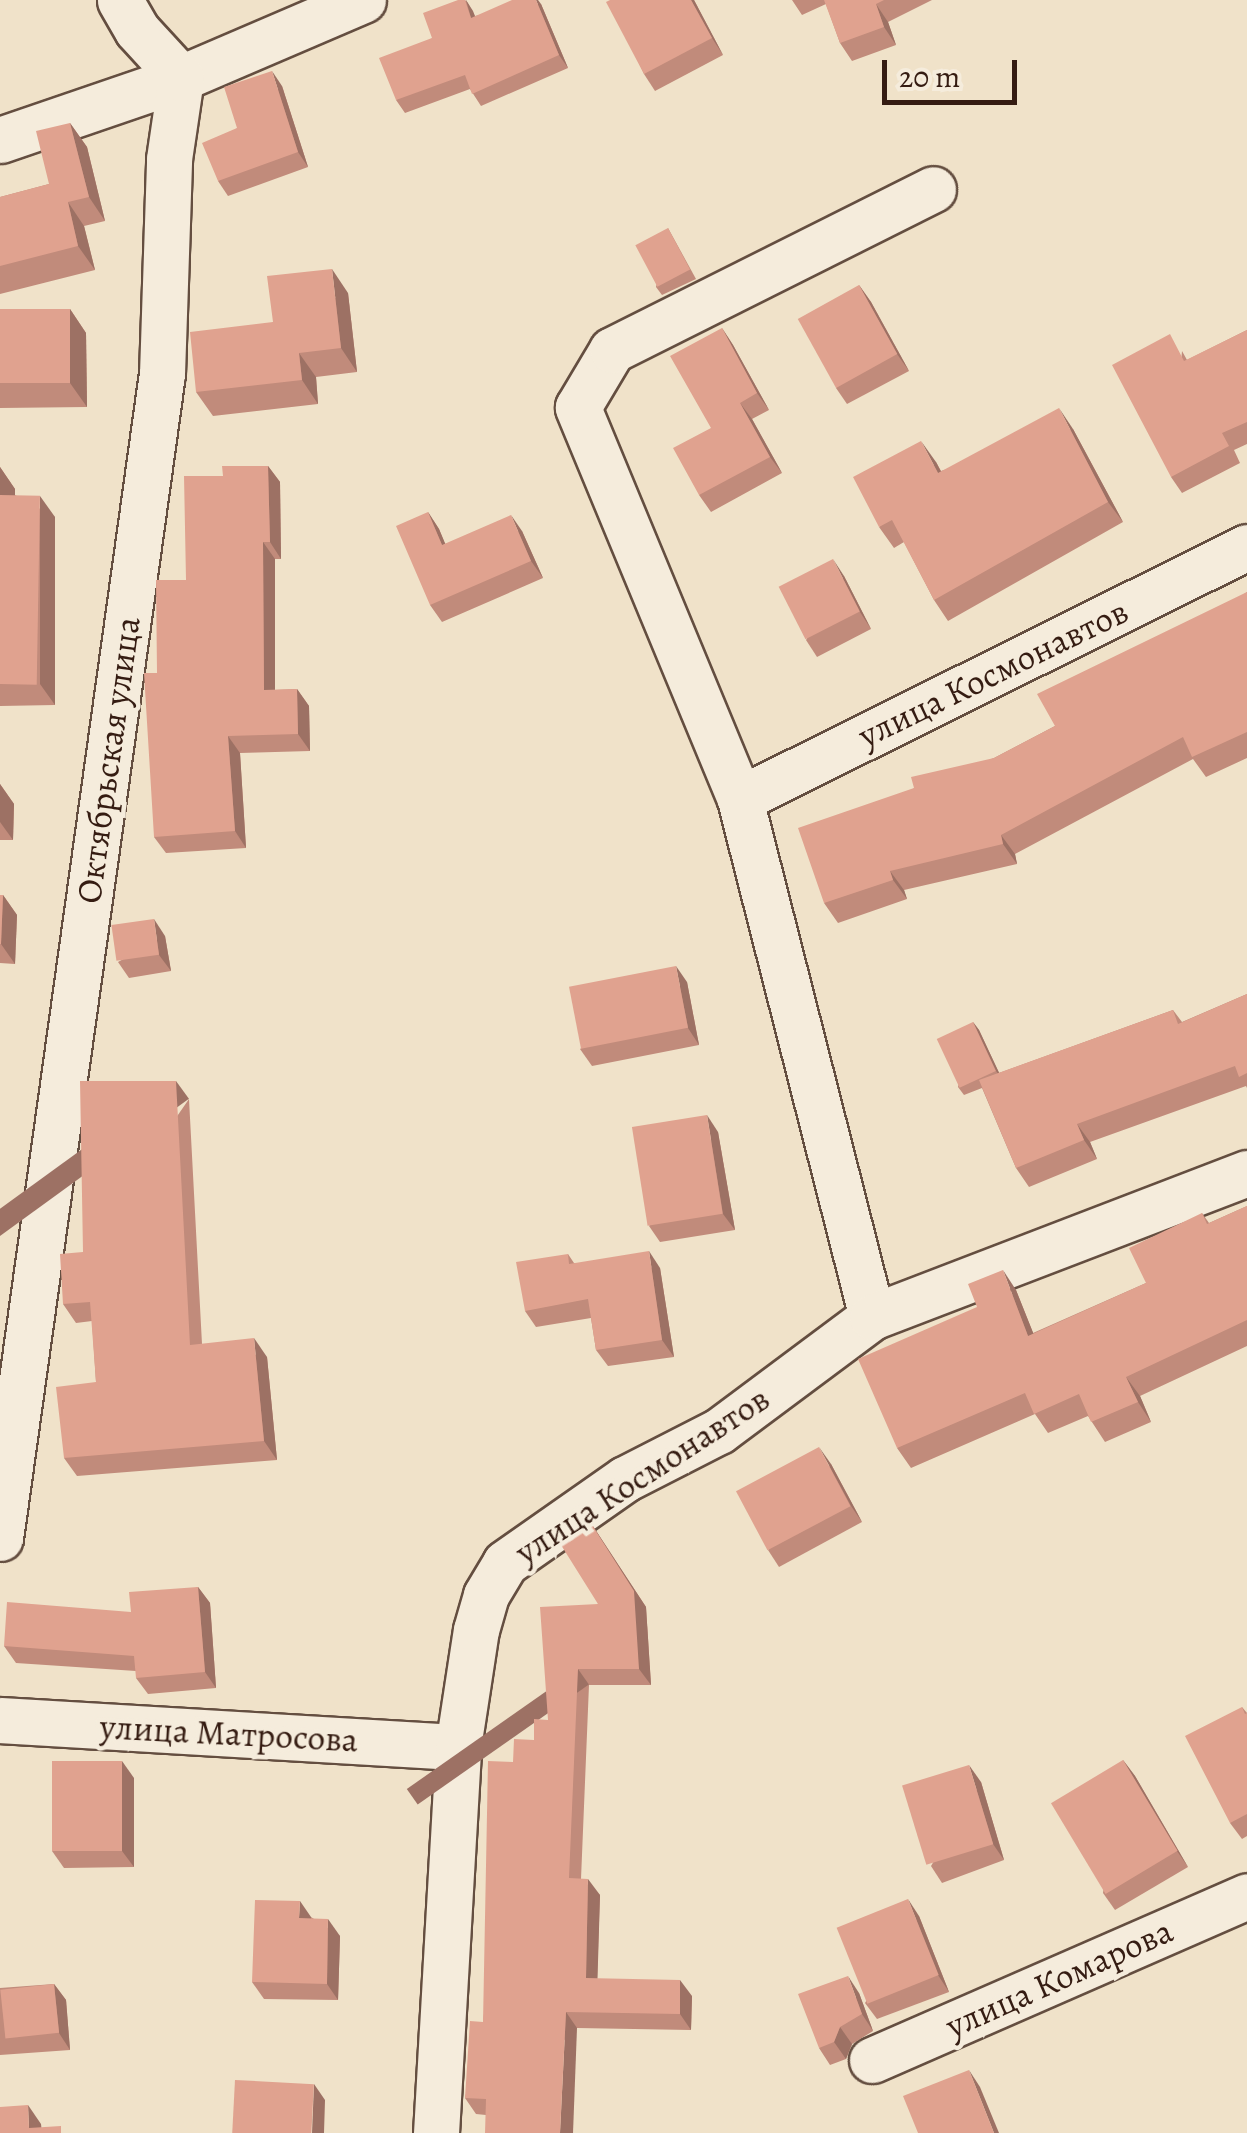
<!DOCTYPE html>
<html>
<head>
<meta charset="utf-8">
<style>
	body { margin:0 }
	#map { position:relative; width:1247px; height:2133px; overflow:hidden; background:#f0e2c9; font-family:Alegreya,serif }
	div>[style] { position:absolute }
	.roads { filter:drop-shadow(2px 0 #644e40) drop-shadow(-2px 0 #644e40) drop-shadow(0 2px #644e40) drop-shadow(0 -2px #644e40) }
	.minor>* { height:45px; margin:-22.5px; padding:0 22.5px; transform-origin:22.5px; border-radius:22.5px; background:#f5ecdc }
	.wall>* { inset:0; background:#c18b7b }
	.shaded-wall>* { inset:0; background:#9d7164; transform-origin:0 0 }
	.building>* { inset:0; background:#e0a28f; transform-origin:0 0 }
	span { translate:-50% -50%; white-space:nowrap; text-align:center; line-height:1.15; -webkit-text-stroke:9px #f5ecdc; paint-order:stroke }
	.street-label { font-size:35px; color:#351c12 }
	.scale { position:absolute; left:882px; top:60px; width:135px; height:45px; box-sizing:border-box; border:5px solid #351c12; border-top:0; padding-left:12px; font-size:30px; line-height:35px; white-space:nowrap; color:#351c12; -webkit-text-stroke:8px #f5ecdc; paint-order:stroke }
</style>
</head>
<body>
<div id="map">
	<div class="roads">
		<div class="minor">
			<div style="left:0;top:140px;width:191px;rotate:-18.9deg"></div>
			<div style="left:181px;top:78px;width:198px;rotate:-23.2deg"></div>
			<div style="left:740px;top:799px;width:566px;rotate:-26.43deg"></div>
			<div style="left:872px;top:1317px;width:535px;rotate:-104.3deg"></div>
			<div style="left:740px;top:799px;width:424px;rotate:-112.5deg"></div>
			<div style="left:578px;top:407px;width:66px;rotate:-59.2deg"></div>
			<div style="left:612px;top:350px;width:359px;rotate:-26.6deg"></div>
			<div style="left:0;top:1538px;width:1175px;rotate:-82.08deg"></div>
			<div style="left:162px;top:374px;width:215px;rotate:-88.1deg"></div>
			<div style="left:169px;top:159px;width:82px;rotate:-81.6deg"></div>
			<div style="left:181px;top:78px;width:65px;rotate:-132.5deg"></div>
			<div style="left:137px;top:30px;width:34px;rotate:-120deg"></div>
			<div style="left:0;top:1720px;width:459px;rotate:3.4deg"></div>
			<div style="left:872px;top:2060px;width:409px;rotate:-23.6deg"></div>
			<div style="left:436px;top:2133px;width:387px;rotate:-86.7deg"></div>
			<div style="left:458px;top:1747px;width:118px;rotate:-81.3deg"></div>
			<div style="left:476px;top:1630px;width:36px;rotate:-74deg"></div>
			<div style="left:486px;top:1595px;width:37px;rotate:-59deg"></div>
			<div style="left:505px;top:1563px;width:146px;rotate:-35deg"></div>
			<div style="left:625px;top:1479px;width:106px;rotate:-27.1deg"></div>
			<div style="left:719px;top:1431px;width:191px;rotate:-36.7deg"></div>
			<div style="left:872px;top:1317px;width:402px;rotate:-21deg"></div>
		</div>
	</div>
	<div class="wall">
		<div style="clip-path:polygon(466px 0,475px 16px,541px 4px,568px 68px,481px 106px,470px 89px,405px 113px,396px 100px,432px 38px)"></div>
		<div style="clip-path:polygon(610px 0,694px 0,723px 55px,655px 91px,644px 74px)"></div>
		<div style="clip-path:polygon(792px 0,932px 0,888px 22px,896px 45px,852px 61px,840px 43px,826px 4px,802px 15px)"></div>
		<div style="clip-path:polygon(282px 86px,308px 167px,228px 196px,218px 181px,237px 128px)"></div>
		<div style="clip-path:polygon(70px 123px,87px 147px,105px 221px,84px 226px,95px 270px,0 294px,0 197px,49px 184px)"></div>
		<div style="clip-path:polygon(668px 228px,696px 279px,662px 295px,656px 287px)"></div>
		<div style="clip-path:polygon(859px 285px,871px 302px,909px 371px,847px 404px,836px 388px)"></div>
		<div style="clip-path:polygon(348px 293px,357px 372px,316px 377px,318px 404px,213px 416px,196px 392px,273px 322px)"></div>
		<div style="clip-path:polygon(70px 309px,86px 333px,87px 407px,0 408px,0 310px)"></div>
		<div style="clip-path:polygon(722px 328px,733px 345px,769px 410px,752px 419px,782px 473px,711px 512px,699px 495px,711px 428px)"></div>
		<div style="clip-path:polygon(1247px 330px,1247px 444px,1234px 450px,1240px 463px,1182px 493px,1171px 477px,1182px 351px,1187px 360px)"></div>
		<div style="clip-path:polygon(1073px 429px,1123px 522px,948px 621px,934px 600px,904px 542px,894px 548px,879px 527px,936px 462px,941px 471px)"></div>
		<div style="clip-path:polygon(268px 466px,280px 482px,281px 559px,275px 559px,275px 690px,297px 689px,309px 706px,310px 751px,240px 753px,246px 848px,166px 853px,154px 837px,157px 673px,186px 580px,223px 476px)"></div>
		<div style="clip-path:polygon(0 467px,15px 489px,15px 495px,55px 517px,55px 705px,0 706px)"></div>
		<div style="clip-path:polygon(428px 512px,439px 529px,445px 544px,522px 531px,543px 578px,442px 622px,430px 605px)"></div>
		<div style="clip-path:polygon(844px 576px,871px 629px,817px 657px,806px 640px)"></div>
		<div style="clip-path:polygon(1247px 592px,1247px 758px,1206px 777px,1193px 759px,1015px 854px,1017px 864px,904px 890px,907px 899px,838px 923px,824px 903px,914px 788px,994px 758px,1055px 726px)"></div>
		<div style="clip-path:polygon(0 784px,14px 804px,13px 840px,0 840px)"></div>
		<div style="clip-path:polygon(0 895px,3px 895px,17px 915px,15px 964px,0 963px)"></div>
		<div style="clip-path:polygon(165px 936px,171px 971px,129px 978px,118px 962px)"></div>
		<div style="clip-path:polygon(687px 982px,699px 1045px,592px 1066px,580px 1049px)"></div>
		<div style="clip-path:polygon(1247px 994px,1247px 1088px,1246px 1086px,1090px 1142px,1097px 1159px,1029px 1187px,1016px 1168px,982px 1088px,964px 1095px,958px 1087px,973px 1022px,979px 1030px,999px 1073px,1173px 1010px,1182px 1022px)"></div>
		<div style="clip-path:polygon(189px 1099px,202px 1344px,267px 1357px,277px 1460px,77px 1476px,64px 1458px,96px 1382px,92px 1321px,76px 1323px,63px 1304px,83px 1252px)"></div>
		<div style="clip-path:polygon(718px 1132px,735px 1230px,660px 1242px,649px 1226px)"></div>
		<div style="clip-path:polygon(1247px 1206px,1247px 1346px,1140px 1396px,1151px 1422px,1105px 1442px,1088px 1416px,1048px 1433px,1035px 1414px,911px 1468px,897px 1448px,1016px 1290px,1033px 1333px,1146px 1283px,1202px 1213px,1209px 1223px)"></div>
		<div style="clip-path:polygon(568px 1254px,574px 1263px,660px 1268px,674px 1357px,608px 1366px,596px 1350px,591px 1318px,536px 1327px,525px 1311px)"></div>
		<div style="clip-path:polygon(831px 1464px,862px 1522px,779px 1567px,768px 1550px)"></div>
		<div style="clip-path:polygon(587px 1517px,646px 1607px,651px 1685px,589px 1685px,581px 1879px,600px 1895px,597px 1979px,692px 1996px,691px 2030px,577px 2028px,486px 2115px,476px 2114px,465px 2098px,483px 2022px,513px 1762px,534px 1740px,548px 1720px,598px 1604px)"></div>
		<div style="clip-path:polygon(198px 1587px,210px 1603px,216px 1688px,148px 1694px,136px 1678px,136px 1671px,16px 1663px,4px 1646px,131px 1612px)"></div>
		<div style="clip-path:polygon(1242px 1707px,1247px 1713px,1247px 1836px,1242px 1839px,1230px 1823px)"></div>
		<div style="clip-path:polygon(1123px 1760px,1135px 1776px,1188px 1867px,1115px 1910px,1103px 1893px)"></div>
		<div style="clip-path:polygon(134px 1778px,134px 1867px,64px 1868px,52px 1851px)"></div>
		<div style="clip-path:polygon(981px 1782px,1004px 1860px,942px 1883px,931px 1866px)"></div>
		<div style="clip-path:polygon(919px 1916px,949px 1992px,877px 2019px,865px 2003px)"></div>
		<div style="clip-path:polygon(311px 1917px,340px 1936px,338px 2000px,264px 1999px,252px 1982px)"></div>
		<div style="clip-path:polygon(54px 1984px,66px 2000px,70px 2050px,0 2055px,0 1988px)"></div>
		<div style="clip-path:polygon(859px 1993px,873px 2031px,852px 2044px,846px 2059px,830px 2065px,819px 2048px)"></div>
	</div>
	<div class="shaded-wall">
		<div style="clip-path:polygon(466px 0,473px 11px,480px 30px,471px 18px)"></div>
		<div style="clip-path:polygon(536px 0,538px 0,541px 4px,568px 68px,559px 55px)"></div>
		<div style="clip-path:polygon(691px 0,694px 0,723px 55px,712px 38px)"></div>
		<div style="clip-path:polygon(876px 4px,888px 22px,896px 45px,884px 27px)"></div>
		<div style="clip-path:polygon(272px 71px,282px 86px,308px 167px,298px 152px)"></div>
		<div style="clip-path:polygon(70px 123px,87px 147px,105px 221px,89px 197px)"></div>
		<div style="clip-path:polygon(68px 202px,84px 226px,95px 270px,78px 246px)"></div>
		<div style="clip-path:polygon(332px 269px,348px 293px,357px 372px,341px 348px)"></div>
		<div style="clip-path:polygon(859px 285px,871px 302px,909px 371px,897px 354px)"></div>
		<div style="clip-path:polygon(70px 309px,86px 333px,87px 407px,70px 383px)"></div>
		<div style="clip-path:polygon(722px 328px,733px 345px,769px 410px,757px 393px)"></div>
		<div style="clip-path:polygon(299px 353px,316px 377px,318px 404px,302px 380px)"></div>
		<div style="clip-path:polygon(740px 403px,752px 419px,782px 473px,770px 457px)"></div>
		<div style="clip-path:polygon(1059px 408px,1073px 429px,1123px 522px,1108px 502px)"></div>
		<div style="clip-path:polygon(921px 441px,936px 462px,952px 493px,938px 473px)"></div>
		<div style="clip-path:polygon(268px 466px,280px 482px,281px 559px,270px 542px)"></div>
		<div style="clip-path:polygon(0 467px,15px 489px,15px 516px,0 495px)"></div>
		<div style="clip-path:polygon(40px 496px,55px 517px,55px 705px,40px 684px)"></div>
		<div style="clip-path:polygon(428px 512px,439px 529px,453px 562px,442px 545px)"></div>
		<div style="clip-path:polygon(511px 515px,522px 531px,543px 578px,531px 561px)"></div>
		<div style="clip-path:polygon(263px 542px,275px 559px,275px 706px,264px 690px)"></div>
		<div style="clip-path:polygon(833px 559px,844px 576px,871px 629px,860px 612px)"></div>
		<div style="clip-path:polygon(297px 689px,309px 706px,310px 751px,298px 734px)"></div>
		<div style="clip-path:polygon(228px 736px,240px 753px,246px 848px,235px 831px)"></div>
		<div style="clip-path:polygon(0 784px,14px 804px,13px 840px,0 822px)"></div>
		<div style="clip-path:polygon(1001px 835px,1015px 854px,1017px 864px,1003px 844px)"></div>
		<div style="clip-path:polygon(890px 871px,904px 890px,907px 899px,893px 880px)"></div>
		<div style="clip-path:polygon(3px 895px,17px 915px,15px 964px,1px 944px)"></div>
		<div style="clip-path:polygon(154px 919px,165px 936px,171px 971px,159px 955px)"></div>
		<div style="clip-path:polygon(676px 966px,687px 982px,699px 1045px,688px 1028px)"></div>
		<div style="clip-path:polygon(973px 1022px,979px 1030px,1002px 1079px,996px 1071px)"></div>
		<div style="left:176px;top:1081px;width:22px;height:264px;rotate:54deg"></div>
		<div style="clip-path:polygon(707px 1115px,718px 1132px,735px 1230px,723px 1214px)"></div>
		<div style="clip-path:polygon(1077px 1124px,1090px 1142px,1097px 1159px,1084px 1140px)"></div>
		<div style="clip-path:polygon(649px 1251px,660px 1268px,674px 1357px,662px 1340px)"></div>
		<div style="clip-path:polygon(1003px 1270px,1016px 1290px,1042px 1355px,1028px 1336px)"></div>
		<div style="clip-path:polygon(254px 1338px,267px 1357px,277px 1460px,264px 1441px)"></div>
		<div style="clip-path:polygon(1126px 1377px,1140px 1396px,1151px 1422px,1138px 1402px)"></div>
		<div style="clip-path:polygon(819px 1447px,831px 1464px,862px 1522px,851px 1506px)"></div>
		<div style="clip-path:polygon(587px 1517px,646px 1607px,651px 1685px,639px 1669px)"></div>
		<div style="clip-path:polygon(198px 1587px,210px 1603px,216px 1688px,205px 1672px)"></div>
		<div style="left:578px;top:1669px;width:19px;height:209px;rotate:55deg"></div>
		<div style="clip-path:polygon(1123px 1760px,1135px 1776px,1188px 1867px,1177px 1851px)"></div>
		<div style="clip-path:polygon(122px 1761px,134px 1778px,134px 1867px,122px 1851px)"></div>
		<div style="clip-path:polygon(969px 1765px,981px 1782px,1004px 1860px,993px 1844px)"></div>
		<div style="clip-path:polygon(588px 1879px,600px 1895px,597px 1995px,586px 1978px)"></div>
		<div style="clip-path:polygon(908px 1899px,919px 1916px,949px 1992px,938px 1975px)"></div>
		<div style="clip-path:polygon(300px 1901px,311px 1917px,311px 1935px,299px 1918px)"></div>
		<div style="clip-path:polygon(328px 1919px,340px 1936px,338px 2000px,327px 1984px)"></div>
		<div style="clip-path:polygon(848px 1976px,859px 1993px,873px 2031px,862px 2014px)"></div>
		<div style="clip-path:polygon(680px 1980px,692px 1996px,691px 2030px,680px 2014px)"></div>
		<div style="clip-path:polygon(54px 1984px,66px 2000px,70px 2050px,59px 2033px)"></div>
		<div style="clip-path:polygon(566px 2012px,577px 2028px,573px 2133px,560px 2133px)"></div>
		<div style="clip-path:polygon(840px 2027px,852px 2044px,846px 2059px,834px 2042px)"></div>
		<div style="clip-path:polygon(969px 2070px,980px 2087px,999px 2133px,994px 2133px)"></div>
		<div style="clip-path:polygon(314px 2084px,325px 2100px,324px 2133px,312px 2133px)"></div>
		<div style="clip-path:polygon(28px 2105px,41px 2124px,42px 2133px,29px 2128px)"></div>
	</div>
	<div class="building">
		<div style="clip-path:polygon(458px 0,465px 0,471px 18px,512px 0,536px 0,559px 55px,472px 94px,465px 75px,396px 100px,379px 58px,432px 38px,423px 13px)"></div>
		<div style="clip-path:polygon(610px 0,691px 0,712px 38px,644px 74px,606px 2px)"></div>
		<div style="clip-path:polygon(824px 0,884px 0,876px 4px,884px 27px,840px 43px)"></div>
		<div style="clip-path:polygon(272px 71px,298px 152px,218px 181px,202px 143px,237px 128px,224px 87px)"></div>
		<div style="clip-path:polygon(70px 123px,89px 197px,68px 202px,78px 246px,0 266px,0 197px,49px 184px,36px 131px)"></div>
		<div style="left:668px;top:228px;width:47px;height:37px;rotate:62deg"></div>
		<div style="clip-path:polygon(332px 269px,341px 348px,299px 353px,302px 380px,196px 392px,190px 332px,273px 322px,267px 276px)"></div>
		<div style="left:859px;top:285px;width:79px;height:70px;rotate:61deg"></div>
		<div style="left:70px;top:309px;width:74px;height:70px;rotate:90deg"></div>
		<div style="clip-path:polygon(722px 328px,757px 393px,740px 403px,770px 457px,699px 495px,673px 448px,711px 428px,670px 356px)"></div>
		<div style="clip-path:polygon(1247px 330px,1247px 422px,1222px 433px,1229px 446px,1171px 477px,1112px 365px,1170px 334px,1184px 361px)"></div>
		<div style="clip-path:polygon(1059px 408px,1108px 502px,934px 600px,892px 520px,879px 527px,853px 477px,921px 441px,938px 473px)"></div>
		<div style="clip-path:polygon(222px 466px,268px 466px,270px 542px,263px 542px,264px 690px,297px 689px,298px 734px,228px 736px,235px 831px,154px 837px,144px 673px,157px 673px,156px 580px,186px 580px,184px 476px,223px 476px)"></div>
		<div style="left:0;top:495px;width:40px;height:189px;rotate:1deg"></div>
		<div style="clip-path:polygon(428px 512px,442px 545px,511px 515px,531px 561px,430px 605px,396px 526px)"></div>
		<div style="left:833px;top:559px;width:59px;height:61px;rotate:63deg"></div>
		<div style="clip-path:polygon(1247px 592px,1247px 732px,1192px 757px,1183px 737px,1001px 835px,1003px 844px,890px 871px,893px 880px,824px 903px,798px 828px,914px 788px,911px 777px,994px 758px,1055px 726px,1037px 694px)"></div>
		<div style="clip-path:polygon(0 895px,3px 895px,1px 944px,0 944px)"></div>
		<div style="left:154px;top:919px;width:36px;height:43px;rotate:82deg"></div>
		<div style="left:676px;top:966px;width:63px;height:109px;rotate:79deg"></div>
		<div style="clip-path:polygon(1247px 994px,1247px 1073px,1239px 1077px,1235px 1066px,1077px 1124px,1084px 1140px,1016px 1168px,979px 1080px,1173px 1010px,1178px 1024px)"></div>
		<div style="left:973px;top:1022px;width:54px;height:40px;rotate:65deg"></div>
		<div style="clip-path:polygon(80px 1081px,176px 1081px,190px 1345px,254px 1338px,264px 1441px,64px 1458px,56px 1387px,96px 1382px,90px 1302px,63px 1304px,60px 1254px,83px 1252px)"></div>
		<div style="left:707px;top:1115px;width:100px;height:76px;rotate:81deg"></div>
		<div style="clip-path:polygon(1247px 1206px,1247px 1320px,1126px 1377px,1138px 1402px,1091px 1422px,1079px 1394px,1034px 1414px,1025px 1393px,897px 1448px,858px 1359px,977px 1307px,968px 1284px,1003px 1270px,1028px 1336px,1146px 1283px,1129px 1248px,1202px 1213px,1207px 1224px)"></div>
		<div style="clip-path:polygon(649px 1251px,662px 1340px,596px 1350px,588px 1299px,525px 1311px,516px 1262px,568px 1254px,569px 1264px)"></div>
		<div style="left:819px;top:1447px;width:67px;height:94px;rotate:62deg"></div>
		<div style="clip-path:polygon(587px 1517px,634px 1591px,639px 1669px,578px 1669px,569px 1878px,588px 1879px,586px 1978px,680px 1980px,680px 2014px,566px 2012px,560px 2133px,485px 2133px,486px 2099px,465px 2098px,470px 2021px,483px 2022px,488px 1761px,513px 1762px,514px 1739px,534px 1740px,534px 1719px,548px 1720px,540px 1607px,598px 1604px,556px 1537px)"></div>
		<div style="clip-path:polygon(198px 1587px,205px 1672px,136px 1678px,134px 1656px,4px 1646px,7px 1602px,131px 1612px,129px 1592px)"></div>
		<div style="clip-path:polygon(1242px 1707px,1245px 1714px,1247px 1713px,1247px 1814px,1230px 1823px,1185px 1736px)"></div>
		<div style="left:1123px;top:1760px;width:106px;height:84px;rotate:59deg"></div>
		<div style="left:122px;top:1761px;width:90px;height:70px;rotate:90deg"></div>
		<div style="left:969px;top:1765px;width:83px;height:70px;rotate:73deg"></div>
		<div style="left:908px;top:1899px;width:82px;height:77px;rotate:68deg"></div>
		<div style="clip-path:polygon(255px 1900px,300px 1901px,299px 1918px,328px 1919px,327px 1984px,252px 1982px)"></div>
		<div style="clip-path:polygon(848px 1976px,862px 2014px,840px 2027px,834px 2042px,819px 2048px,798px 1994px)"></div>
		<div style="left:54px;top:1984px;width:49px;height:54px;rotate:84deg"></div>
		<div style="clip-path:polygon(969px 2070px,994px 2133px,918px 2133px,903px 2096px)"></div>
		<div style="left:235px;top:2080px;width:79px;height:53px;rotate:3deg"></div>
		<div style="clip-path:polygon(28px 2105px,29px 2128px,61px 2126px,61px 2133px,0 2133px,0 2107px)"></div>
	</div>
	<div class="street-label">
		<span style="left:993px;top:673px;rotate:-26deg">улица Космонавтов</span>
		<span style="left:108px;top:760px;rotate:-82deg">Октябрьская улица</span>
		<span style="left:642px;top:1475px;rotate:-33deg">улица Космонавтов</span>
		<span style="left:229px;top:1733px;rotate:3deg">улица Матросова</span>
		<span style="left:1059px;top:1978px;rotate:-24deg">улица Комарова</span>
	</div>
	<div class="scale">20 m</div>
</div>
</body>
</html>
